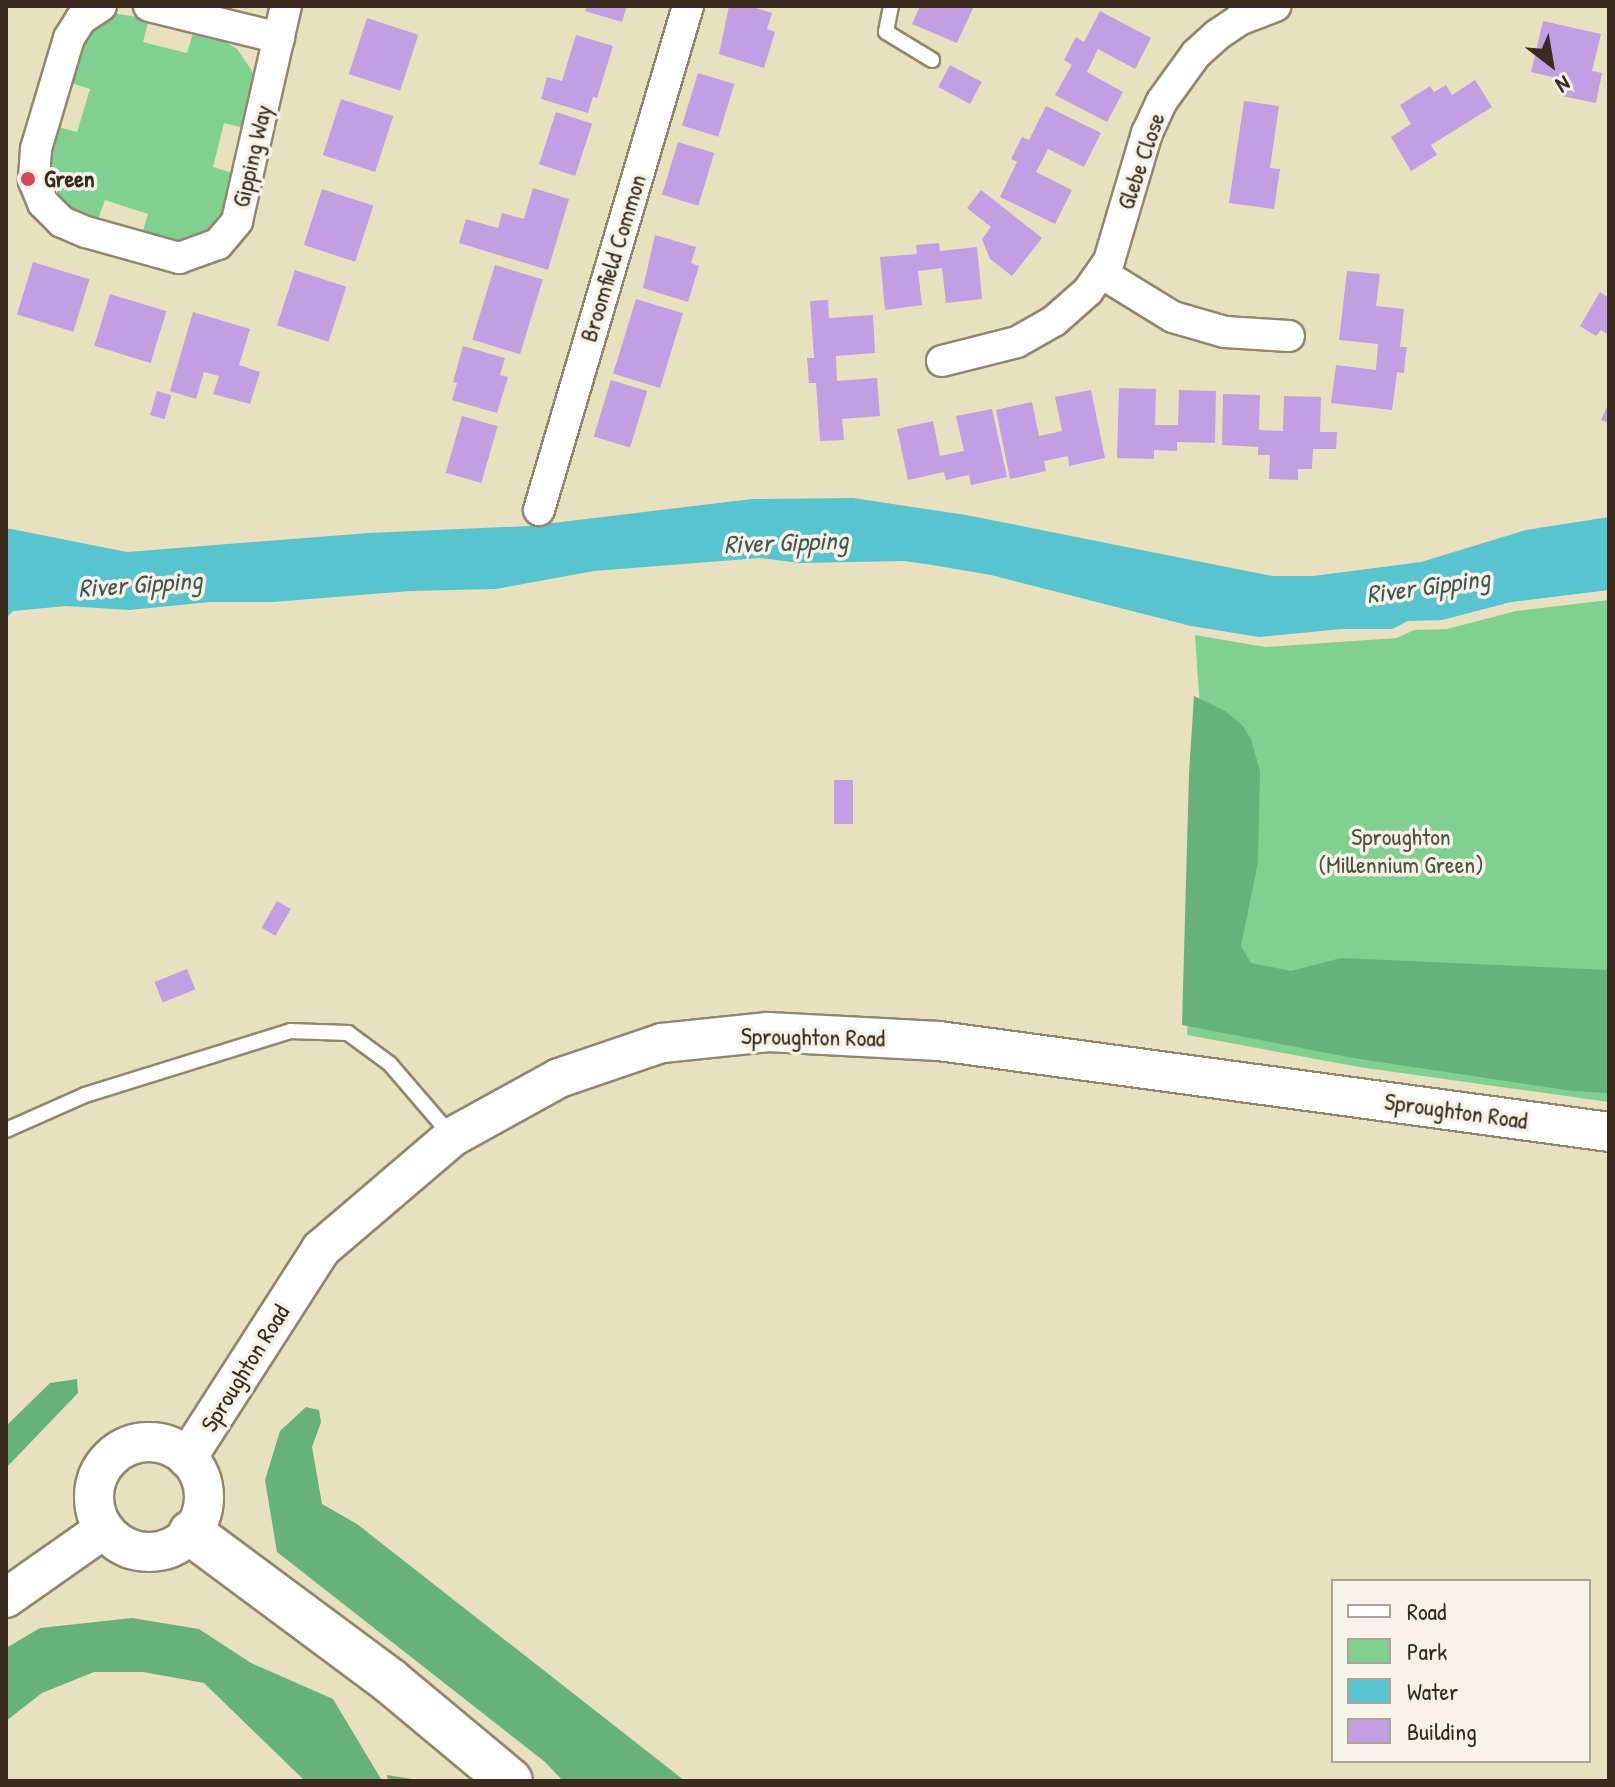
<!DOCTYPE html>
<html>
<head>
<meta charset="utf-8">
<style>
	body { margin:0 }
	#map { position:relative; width:1615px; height:1787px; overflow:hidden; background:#e8e1bf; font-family:"Patrick Hand",sans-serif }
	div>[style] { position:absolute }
	.green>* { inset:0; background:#7fd091 }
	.forest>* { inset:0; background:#67b27b }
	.water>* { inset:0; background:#57c4cf }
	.building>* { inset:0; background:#c29fe3; transform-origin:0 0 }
	.roads { filter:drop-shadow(2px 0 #92866e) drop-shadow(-2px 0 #92866e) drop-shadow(0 2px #92866e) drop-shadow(0 -2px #92866e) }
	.service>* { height:14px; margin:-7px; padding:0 7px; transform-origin:7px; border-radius:7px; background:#fff }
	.minor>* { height:30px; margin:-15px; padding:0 15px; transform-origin:15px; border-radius:15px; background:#fff }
	.tertiary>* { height:38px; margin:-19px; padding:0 19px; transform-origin:19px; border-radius:19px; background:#fff }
	.tertiary>.ring { margin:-19px; padding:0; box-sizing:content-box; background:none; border:38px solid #fff; border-radius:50% }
	.trunk>* { height:44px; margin:-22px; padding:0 22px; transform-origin:22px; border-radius:22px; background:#fff }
	.dots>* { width:22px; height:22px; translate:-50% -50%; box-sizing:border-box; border:4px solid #f7f3e8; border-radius:50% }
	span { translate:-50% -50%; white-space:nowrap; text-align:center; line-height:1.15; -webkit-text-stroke:7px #f7f3e8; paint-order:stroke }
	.street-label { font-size:24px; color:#3b2a1e }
	.poi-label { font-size:24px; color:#3b2a1e; font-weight:700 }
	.left { translate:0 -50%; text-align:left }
	.park-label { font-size:24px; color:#4c543b }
	.water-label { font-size:26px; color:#435853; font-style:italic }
	.frame { position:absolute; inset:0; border:8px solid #3b2a1e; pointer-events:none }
	.legend { position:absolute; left:1331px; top:1579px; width:260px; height:184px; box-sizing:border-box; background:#f7f3e8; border:2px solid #aca397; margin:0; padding:10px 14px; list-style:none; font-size:24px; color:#3b2a1e }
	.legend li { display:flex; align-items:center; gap:16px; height:40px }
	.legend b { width:40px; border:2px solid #aca397 }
	.north { position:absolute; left:1511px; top:24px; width:80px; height:80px; -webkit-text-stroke:6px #f7f3e8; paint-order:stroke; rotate:149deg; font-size:22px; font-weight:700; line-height:32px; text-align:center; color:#3b2a1e }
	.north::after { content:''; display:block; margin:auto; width:28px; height:36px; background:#3b2a1e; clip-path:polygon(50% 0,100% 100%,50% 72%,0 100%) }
</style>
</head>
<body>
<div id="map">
	<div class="green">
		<div style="clip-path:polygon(113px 13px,149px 19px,143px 42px,187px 53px,194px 30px,212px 34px,237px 49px,252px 71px,254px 82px,248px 129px,224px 123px,213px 167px,236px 174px,228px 207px,215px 229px,184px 244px,141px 237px,148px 214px,105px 200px,97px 222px,69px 211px,53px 195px,46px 172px,54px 126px,77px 132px,90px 89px,68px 82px,77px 52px,91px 26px)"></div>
		<div style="clip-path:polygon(1609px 600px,1609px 1102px,1359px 1067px,1187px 1035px,1200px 709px,1195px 635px,1265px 647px,1397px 638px,1414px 630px,1447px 629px,1516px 611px)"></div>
	</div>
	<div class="forest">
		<div style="clip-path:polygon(1194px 696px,1225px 711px,1242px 725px,1251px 739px,1260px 771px,1258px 862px,1241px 946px,1251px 963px,1291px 971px,1341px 958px,1609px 970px,1609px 1093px,1573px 1091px,1353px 1058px,1182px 1025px,1189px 773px)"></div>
		<div style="clip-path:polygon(77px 1379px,78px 1393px,6px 1468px,6px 1426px,50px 1383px)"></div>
		<div style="clip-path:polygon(306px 1407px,319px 1410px,321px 1422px,312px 1447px,322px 1504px,357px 1524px,685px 1781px,563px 1781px,545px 1762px,277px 1552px,265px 1480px,280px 1431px)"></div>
		<div style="clip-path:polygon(132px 1618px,199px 1629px,251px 1663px,333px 1699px,381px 1779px,388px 1781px,387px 1775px,425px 1781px,305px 1781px,204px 1683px,143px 1672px,94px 1672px,42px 1693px,6px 1721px,6px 1648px,40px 1628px)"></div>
	</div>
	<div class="water">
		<div style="clip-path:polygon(853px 498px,966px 515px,1272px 576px,1313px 576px,1421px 562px,1526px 530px,1609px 517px,1609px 590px,1511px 602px,1442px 620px,1408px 621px,1392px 629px,1341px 629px,1259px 637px,1191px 626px,991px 575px,932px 565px,904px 561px,800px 563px,760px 558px,594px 571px,496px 589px,410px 591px,273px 602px,210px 602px,129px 610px,66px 606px,13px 611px,6px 618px,6px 528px,127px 552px,369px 533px,528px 526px,752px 499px)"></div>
	</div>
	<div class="building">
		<div style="clip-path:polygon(587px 6px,627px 6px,622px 22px,585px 11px)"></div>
		<div style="clip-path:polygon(729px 6px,749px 6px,772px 13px,767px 29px,775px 32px,764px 68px,719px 54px)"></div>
		<div style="clip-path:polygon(920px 6px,974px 6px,957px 43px,912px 24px)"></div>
		<div style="clip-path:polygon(1100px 11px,1151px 38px,1135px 69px,1098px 49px,1087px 72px,1123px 92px,1107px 122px,1055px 95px,1072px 65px,1064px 60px,1076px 37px,1084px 42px)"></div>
		<div style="left:367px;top:18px;width:54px;height:59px;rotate:18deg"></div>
		<div style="clip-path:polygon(1543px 21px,1601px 34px,1592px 71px,1602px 73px,1596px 103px,1562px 96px,1565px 80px,1531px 72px)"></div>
		<div style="clip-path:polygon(576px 35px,613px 46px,597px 98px,593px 97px,588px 113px,541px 99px,547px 77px,562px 81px)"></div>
		<div style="left:950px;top:65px;width:36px;height:25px;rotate:28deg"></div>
		<div style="left:698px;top:73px;width:38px;height:55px;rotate:17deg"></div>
		<div style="clip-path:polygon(1475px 80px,1492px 107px,1431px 145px,1437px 155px,1411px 171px,1391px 137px,1411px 124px,1400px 105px,1430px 86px,1434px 92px,1446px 85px,1452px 95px)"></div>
		<div style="left:341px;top:99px;width:55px;height:59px;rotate:18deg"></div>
		<div style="clip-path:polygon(1244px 101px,1279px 106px,1270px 168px,1280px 169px,1274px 209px,1229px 203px)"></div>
		<div style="clip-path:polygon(1046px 106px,1101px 133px,1084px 167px,1048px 149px,1042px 161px,1036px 172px,1072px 190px,1055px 224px,1000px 197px,1017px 162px,1011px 159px,1022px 137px,1029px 140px)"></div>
		<div style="left:556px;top:112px;width:38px;height:55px;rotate:18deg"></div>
		<div style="left:678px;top:142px;width:38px;height:55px;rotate:17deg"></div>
		<div style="clip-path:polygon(533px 188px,569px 199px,548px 270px,459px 243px,466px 219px,498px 228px,502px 213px,524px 219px)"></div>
		<div style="left:322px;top:189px;width:54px;height:59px;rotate:18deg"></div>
		<div style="clip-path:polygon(981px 190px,1042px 238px,1012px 276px,990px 259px,982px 239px,991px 227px,967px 208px)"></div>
		<div style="clip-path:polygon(655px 235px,696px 247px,691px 263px,699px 266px,688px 302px,643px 288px)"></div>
		<div style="clip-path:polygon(939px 243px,940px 251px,977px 247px,982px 299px,946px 303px,942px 268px,918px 271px,922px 305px,885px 310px,880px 257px,917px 254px,916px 245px)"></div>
		<div style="left:33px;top:262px;width:59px;height:55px;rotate:17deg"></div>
		<div style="left:495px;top:265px;width:50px;height:78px;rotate:17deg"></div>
		<div style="left:295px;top:270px;width:54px;height:58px;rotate:18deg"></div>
		<div style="clip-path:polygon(1347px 271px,1380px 274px,1376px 306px,1404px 309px,1400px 347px,1407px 347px,1405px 360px,1404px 373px,1397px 372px,1392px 410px,1331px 403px,1336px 365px,1376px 370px,1378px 344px,1339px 340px)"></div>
		<div style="clip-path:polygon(1600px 292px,1609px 298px,1609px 335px,1601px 330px,1596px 336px,1580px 326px)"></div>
		<div style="left:110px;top:294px;width:59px;height:54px;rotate:17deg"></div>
		<div style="left:636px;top:299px;width:49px;height:78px;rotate:17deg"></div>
		<div style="clip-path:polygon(828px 300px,829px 318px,873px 315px,875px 353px,836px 356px,837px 381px,877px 378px,880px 416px,842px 419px,844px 440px,820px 441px,816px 383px,809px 383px,807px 358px,814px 358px,810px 301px)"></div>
		<div style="clip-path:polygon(193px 312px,250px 329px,239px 365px,260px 372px,250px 404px,213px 394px,219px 376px,204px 372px,196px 399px,170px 391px)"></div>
		<div style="clip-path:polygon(463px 346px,505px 358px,500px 375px,508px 377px,497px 413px,452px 400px,457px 383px,453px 382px)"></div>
		<div style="left:611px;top:380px;width:38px;height:59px;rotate:17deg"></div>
		<div style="clip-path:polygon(1119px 388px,1156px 389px,1155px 425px,1178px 425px,1179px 390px,1216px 391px,1215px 443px,1177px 442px,1177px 451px,1154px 450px,1154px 459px,1117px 458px)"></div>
		<div style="clip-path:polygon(1091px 390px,1105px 458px,1069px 466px,1068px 456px,1044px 461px,1046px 471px,1010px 479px,996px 410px,1032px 402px,1039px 436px,1062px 431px,1055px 397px)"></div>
		<div style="left:157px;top:391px;width:15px;height:25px;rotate:16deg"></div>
		<div style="clip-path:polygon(1223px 394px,1260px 395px,1259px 430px,1283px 431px,1284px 396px,1321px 397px,1320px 432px,1337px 432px,1336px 449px,1313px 449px,1312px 469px,1298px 469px,1298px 480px,1269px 479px,1270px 455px,1258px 455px,1258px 447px,1222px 445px)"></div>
		<div style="clip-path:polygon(1609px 402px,1609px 423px,1601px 420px)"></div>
		<div style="clip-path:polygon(992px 409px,1007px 477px,971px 485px,969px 475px,946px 480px,944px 472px,908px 480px,897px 429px,933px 421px,940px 456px,964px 451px,956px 416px)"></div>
		<div style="left:462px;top:416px;width:37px;height:59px;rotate:16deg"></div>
		<div style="left:834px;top:780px;width:19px;height:44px"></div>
		<div style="left:277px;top:901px;width:16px;height:31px;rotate:30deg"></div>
		<div style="left:187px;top:969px;width:22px;height:35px;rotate:68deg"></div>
	</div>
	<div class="roads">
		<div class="service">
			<div style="left:891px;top:6px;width:26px;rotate:101deg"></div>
			<div style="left:886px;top:32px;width:54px;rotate:31.3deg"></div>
			<div style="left:6px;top:1130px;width:86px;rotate:-23.9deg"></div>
			<div style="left:85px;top:1095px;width:215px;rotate:-17.3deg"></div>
			<div style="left:290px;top:1031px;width:58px;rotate:2deg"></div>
			<div style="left:348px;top:1033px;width:52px;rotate:36.4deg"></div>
			<div style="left:390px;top:1064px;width:92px;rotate:49.4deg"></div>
		</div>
		<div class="minor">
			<div style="left:101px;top:6px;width:24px;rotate:147deg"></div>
			<div style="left:81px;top:19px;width:22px;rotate:122deg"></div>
			<div style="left:69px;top:38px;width:116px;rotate:106.6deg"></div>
			<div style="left:36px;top:149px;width:32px;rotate:94deg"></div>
			<div style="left:34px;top:181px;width:24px;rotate:68deg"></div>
			<div style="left:43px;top:203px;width:27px;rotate:45deg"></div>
			<div style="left:62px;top:222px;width:26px;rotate:23deg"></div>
			<div style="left:86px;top:232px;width:97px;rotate:15.6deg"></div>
			<div style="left:179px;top:258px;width:41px;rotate:-19.7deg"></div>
			<div style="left:218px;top:244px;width:30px;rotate:-50deg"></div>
			<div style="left:237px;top:221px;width:221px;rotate:-77.2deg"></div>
			<div style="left:149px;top:6px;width:134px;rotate:13.8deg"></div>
			<div style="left:1103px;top:274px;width:82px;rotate:31.6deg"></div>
			<div style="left:1173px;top:317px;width:54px;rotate:16.1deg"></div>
			<div style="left:1225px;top:332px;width:64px;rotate:3.6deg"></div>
			<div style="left:942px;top:361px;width:77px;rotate:-14.2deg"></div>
			<div style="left:1017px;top:342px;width:43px;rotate:-29.6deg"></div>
			<div style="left:1054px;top:321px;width:45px;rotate:-41.4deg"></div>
			<div style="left:1088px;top:291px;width:37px;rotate:-55deg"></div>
			<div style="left:1109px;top:261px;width:134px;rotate:-73.5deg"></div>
			<div style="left:1147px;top:133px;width:35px;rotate:-65deg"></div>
			<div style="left:1162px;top:101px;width:58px;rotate:-54.1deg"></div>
			<div style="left:1196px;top:54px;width:28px;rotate:-42deg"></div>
			<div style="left:1217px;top:35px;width:27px;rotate:-34deg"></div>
			<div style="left:1239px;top:20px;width:39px;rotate:-21deg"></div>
			<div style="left:539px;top:510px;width:526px;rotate:-73.53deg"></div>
		</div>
		<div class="tertiary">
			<div class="ring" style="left:94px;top:1442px;width:72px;height:72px"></div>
			<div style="left:187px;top:1458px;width:248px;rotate:-57.3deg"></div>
			<div style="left:321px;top:1249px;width:172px;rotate:-40.5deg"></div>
			<div style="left:452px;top:1137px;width:122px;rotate:-28.9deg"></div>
			<div style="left:559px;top:1078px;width:109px;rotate:-18.8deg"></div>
			<div style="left:662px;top:1043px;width:107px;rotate:-5.9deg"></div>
			<div style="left:768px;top:1032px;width:171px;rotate:3deg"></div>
			<div style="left:939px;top:1041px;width:676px;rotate:7.73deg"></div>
			<div style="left:6px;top:1598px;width:120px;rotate:-35.1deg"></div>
		</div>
		<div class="trunk">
			<div style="left:191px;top:1533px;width:248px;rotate:36.6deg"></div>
			<div style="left:390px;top:1681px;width:156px;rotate:39.8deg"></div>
		</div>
	</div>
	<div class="dots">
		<div style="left:28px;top:179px;background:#d1495b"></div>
	</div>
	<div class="street-label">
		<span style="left:252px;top:156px;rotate:-77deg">Gipping Way</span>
		<span style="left:1141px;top:161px;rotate:-71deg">Glebe Close</span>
		<span style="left:613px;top:258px;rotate:-73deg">Broomfield Common</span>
		<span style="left:813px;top:1037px;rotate:1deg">Sproughton Road</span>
		<span style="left:1456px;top:1111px;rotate:8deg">Sproughton Road</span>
		<span style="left:245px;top:1368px;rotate:-58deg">Sproughton Road</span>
	</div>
	<div class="poi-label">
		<span class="left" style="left:44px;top:179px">Green</span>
	</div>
	<div class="park-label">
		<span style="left:1401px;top:851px">Sproughton<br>(Millennium Green)</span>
	</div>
	<div class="water-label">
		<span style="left:786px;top:542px;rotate:-2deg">River Gipping</span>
		<span style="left:140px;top:584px;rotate:-4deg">River Gipping</span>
		<span style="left:1428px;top:586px;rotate:-8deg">River Gipping</span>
	</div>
	<div class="frame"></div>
	<ul class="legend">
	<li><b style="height:10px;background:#fff"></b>Road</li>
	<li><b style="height:22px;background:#7fd091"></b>Park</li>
	<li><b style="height:22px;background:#57c4cf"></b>Water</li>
	<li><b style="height:22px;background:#c29fe3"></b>Building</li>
	</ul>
	<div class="north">N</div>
</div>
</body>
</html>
